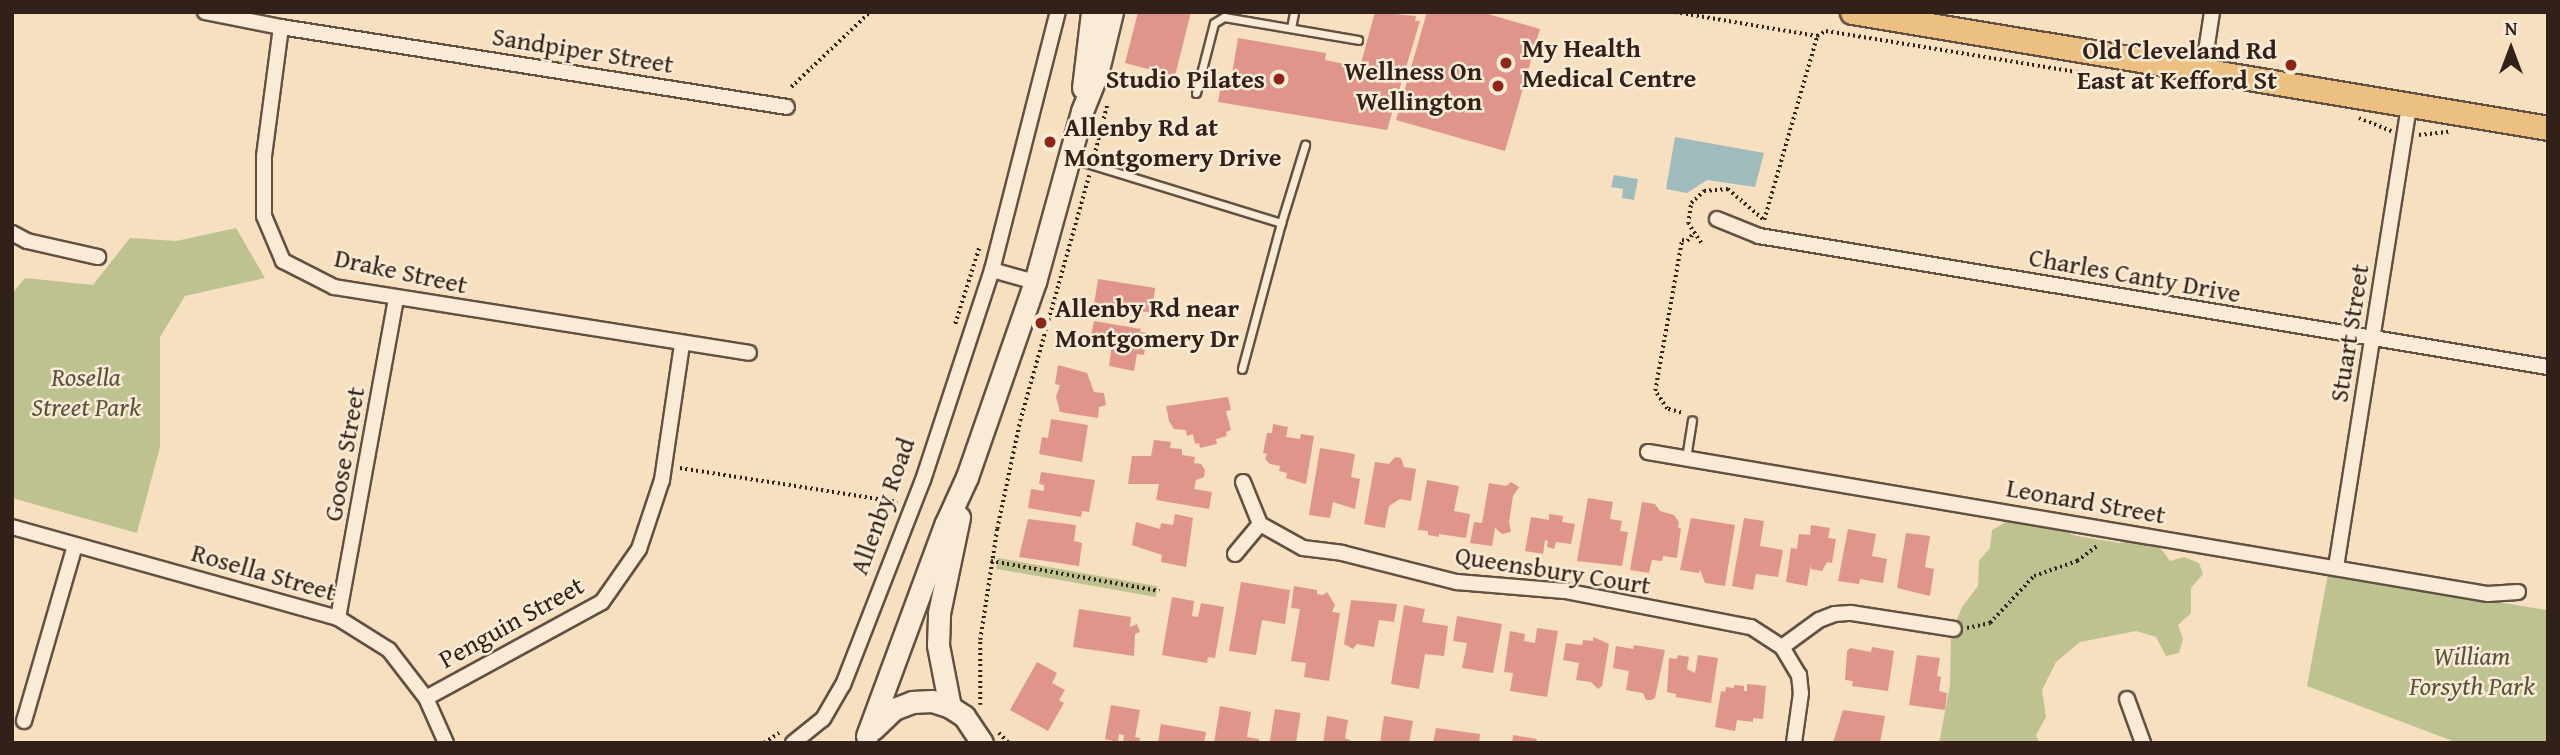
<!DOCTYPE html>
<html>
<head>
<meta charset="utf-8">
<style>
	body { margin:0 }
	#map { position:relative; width:2560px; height:755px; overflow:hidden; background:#f6e0c0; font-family:"Gentium Book Plus",serif }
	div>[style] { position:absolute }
	.green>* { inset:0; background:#bec291; transform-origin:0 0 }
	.water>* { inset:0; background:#a0bbbb }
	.building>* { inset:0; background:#df958b; transform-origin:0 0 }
	.path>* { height:3.5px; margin-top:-1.75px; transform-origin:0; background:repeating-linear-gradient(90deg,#312118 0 2px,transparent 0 5.5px) }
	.roads { filter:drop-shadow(2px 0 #625142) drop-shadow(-2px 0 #625142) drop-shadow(0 2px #625142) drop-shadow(0 -2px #625142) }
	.lane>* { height:7px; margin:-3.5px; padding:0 3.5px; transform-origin:3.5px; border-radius:3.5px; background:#f9ebd6 }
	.street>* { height:14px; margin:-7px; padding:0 7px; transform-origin:7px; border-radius:7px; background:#f9ebd6 }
	.secondary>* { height:21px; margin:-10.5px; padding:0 10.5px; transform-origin:10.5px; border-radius:10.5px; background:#f9ebd6 }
	.primary>* { height:23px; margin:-11.5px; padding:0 11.5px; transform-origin:11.5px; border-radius:11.5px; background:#ebc080 }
	.dots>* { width:19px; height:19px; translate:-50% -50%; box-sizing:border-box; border:4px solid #f9ebd6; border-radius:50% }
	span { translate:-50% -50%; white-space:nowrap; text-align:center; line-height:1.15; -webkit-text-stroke:5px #f9ebd6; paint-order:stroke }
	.poi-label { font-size:26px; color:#312118; font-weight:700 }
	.left { translate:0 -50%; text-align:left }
	.right { translate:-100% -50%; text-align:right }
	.street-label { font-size:26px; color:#312118 }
	.park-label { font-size:26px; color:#5b513c; font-style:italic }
	.frame { position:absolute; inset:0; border:14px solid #312118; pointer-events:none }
	.north { position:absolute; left:2476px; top:14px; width:70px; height:70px; -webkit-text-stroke:5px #f9ebd6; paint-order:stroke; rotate:0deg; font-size:19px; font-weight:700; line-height:28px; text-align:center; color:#312118 }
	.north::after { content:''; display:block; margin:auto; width:24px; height:32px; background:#312118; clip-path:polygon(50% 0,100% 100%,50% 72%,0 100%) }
</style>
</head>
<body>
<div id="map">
	<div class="green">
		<div style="clip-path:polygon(236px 228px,265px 278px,185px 296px,160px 337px,160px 447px,137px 533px,12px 498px,12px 294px,25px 278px,93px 285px,130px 238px,176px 241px)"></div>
		<div style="clip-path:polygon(2011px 519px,2039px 523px,2077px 536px,2120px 543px,2135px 540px,2159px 546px,2170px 561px,2184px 557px,2199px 563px,2203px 574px,2191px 588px,2191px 613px,2178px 625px,2183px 639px,2179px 653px,2166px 656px,2156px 637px,2136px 631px,2080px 642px,2056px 662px,2042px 690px,2046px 717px,2036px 735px,2039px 743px,1939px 743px,1950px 685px,1951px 635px,1962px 607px,1978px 586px,1979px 561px,1990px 548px,1992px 530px)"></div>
		<div style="left:998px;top:558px;width:162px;height:11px;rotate:10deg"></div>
		<div style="clip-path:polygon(2328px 574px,2546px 610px,2548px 604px,2548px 743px,2458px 743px,2307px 686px)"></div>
	</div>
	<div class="water">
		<div style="clip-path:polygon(1675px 137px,1764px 153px,1755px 187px,1707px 180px,1687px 193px,1666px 189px)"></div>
		<div style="clip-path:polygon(1614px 175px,1638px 179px,1634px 200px,1622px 198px,1623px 189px,1611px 187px)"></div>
	</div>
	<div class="building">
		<div style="clip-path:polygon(1138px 12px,1191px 12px,1175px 76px,1125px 63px)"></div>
		<div style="clip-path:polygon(1375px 12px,1416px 16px,1415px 21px,1420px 21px,1387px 130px,1218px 102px,1221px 85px,1230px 86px,1238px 38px,1326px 53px,1325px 60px,1360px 67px)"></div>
		<div style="clip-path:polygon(1427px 12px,1481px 12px,1540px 29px,1505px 151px,1396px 120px)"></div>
		<div style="left:1098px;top:279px;width:58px;height:25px;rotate:9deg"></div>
		<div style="clip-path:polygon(1094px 321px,1141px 329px,1140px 332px,1147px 333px,1144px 355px,1137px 354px,1134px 371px,1109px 366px,1112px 345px,1090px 341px)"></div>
		<div style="clip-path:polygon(1058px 365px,1087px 373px,1094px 392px,1104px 393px,1106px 405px,1099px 407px,1098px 418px,1060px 412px,1056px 397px,1060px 385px,1055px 384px)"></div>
		<div style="clip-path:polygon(1228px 397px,1231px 410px,1226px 411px,1231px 430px,1226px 432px,1227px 436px,1216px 439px,1217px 444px,1200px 448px,1199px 443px,1195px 444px,1193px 434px,1187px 436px,1186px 430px,1174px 429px,1169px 421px,1166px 406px)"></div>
		<div style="clip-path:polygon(1051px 419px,1088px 425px,1082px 462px,1039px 454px,1042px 437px,1048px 438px)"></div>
		<div style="clip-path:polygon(1273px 424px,1288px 427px,1286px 437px,1300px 439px,1301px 434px,1314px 436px,1306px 484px,1286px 478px,1287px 473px,1279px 471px,1280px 466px,1270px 464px,1265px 459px,1267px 454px,1263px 453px,1267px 433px,1272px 433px)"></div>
		<div style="clip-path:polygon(1154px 440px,1171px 442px,1170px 448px,1182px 449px,1182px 455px,1195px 457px,1194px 463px,1201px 464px,1205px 470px,1204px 477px,1196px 480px,1194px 489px,1212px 492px,1209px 509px,1156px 500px,1159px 484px,1128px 484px,1132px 456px,1151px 456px)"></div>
		<div style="clip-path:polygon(1320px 448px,1355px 454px,1351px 477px,1360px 479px,1355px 509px,1333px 502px,1330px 518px,1309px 515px)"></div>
		<div style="clip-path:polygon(1395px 457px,1401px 458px,1404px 467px,1416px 469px,1411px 501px,1400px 499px,1389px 506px,1385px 528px,1364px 524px,1375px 462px,1389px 464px)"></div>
		<div style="clip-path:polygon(1041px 472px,1095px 480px,1089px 512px,1082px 511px,1081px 517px,1028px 508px,1031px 489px,1044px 491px,1044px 485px,1039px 484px)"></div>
		<div style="clip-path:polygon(1427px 480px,1459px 486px,1454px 511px,1470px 514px,1466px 538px,1439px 534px,1439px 537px,1428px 535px,1428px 531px,1418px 530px)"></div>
		<div style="clip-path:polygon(1511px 482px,1519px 487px,1513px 496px,1509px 522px,1511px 532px,1502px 534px,1495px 528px,1492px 546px,1470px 543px,1474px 522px,1482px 523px,1489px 483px,1506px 486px)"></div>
		<div style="clip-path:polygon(1588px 498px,1613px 502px,1610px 519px,1622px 521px,1620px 531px,1628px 532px,1622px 566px,1577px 561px)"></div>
		<div style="clip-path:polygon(1642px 502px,1655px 504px,1660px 511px,1674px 515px,1679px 522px,1678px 528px,1681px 528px,1677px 558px,1663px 556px,1662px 561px,1652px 560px,1649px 573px,1630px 570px)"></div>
		<div style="clip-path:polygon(1175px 514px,1193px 518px,1186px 567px,1161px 562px,1162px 555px,1132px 545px,1136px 522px,1160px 529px,1161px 523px,1173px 525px)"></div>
		<div style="clip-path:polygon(1549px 514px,1563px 516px,1562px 522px,1575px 524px,1571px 544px,1556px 542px,1554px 549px,1547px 547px,1548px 541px,1545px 540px,1543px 554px,1525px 551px,1531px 517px,1549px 520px)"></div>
		<div style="clip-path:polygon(1691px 518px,1735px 525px,1725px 586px,1705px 583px,1700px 570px,1699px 573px,1680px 570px)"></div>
		<div style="clip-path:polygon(1744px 518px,1764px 521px,1760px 546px,1783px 550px,1778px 577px,1756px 574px,1753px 590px,1732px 586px)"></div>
		<div style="clip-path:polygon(1028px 519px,1076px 525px,1074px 541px,1082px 543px,1079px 566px,1019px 557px)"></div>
		<div style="clip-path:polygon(1811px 525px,1830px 528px,1828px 538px,1836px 539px,1832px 563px,1827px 562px,1822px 571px,1811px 569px,1811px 564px,1807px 586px,1786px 582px,1791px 548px,1797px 549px,1799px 534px,1810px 535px)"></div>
		<div style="clip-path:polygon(1848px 529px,1876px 534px,1872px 556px,1887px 559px,1883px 583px,1860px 579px,1859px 584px,1838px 581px)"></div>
		<div style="clip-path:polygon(1906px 533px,1930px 536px,1925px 567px,1934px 569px,1930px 596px,1897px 588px)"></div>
		<div style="clip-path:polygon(1241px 582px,1290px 590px,1285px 624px,1262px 620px,1256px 655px,1229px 651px)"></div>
		<div style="clip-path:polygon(1294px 586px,1317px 590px,1317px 594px,1323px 595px,1327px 592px,1335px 605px,1332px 612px,1340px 613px,1329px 681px,1304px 677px,1306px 663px,1291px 661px,1300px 609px,1291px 608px)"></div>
		<div style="clip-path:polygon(1172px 597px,1194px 601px,1192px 616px,1198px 617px,1201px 603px,1224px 607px,1215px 658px,1208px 657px,1207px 663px,1162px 655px)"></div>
		<div style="clip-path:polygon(1351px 600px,1397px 604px,1394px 622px,1379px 620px,1374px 647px,1357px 644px,1353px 649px,1344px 644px)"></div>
		<div style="clip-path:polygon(1404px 605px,1425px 609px,1422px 622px,1448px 626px,1444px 656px,1425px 654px,1419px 689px,1391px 684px)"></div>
		<div style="clip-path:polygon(1079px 609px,1131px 617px,1130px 627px,1137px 624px,1140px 632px,1135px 634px,1134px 656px,1073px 647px)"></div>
		<div style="clip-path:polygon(1457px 616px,1502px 624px,1493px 673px,1462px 668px,1467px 643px,1453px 641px)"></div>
		<div style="clip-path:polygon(1537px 628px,1558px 631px,1547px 697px,1510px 691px,1513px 673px,1504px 672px,1510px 631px,1525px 634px,1524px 641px,1535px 643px)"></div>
		<div style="clip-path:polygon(1593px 637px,1609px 644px,1602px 686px,1598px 689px,1591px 682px,1576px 680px,1579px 663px,1563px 660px,1566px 643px,1582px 645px,1583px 640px,1593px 641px)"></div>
		<div style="clip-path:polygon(1634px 645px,1665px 650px,1655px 698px,1651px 700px,1646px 700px,1643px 693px,1626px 690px,1629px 671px,1613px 668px,1616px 646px,1633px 649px)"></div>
		<div style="clip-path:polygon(1872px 647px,1894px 651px,1888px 691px,1852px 686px,1853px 681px,1845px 680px,1847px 651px,1850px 648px,1871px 652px)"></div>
		<div style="clip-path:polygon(1678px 655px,1689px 657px,1687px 669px,1695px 673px,1698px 655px,1718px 658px,1711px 703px,1676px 697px,1676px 694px,1667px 692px,1669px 658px,1677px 659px)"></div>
		<div style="clip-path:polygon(1917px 655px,1940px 658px,1937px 676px,1941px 677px,1939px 691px,1947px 693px,1945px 710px,1909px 705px)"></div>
		<div style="clip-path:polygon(1037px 662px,1057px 673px,1052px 683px,1065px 690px,1059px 700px,1064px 703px,1048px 731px,1010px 710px)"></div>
		<div style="clip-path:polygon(1747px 684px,1766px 686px,1763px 719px,1753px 718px,1753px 722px,1737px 720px,1735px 731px,1715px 727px,1721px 691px,1725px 692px,1726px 687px,1734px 688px,1734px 685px,1744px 686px,1744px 691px,1747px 691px)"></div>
		<div style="clip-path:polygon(1111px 705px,1140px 710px,1135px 737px,1140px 738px,1139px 743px,1123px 743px,1124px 735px,1119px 734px,1118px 742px,1105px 739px)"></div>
		<div style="clip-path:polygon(1220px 706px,1251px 712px,1247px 737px,1259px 739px,1259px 743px,1214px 743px)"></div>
		<div style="left:1275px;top:709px;width:26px;height:34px;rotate:9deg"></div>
		<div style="clip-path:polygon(1843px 710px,1885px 716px,1880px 743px,1833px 743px)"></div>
		<div style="clip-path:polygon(1327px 716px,1348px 720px,1345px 738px,1356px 743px,1323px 743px)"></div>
		<div style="clip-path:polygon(1384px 716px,1413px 721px,1409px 743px,1380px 743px)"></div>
		<div style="clip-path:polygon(1161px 724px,1206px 732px,1204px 743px,1158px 743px)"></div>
		<div style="clip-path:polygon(1436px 728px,1480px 734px,1479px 743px,1433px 743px)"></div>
		<div style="clip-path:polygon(1513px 735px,1537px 739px,1536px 743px,1512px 743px)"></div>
	</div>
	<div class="path">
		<div style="left:1675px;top:12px;width:144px;rotate:9.6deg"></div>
		<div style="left:1817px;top:36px;width:10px;rotate:-29deg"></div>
		<div style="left:1826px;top:31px;width:266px;rotate:9.3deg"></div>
		<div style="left:791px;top:87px;width:109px;rotate:-43.5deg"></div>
		<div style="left:2359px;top:118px;width:35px;rotate:22deg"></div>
		<div style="left:2419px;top:135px;width:30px;rotate:-6deg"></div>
		<div style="left:1094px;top:156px;width:53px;rotate:-75.7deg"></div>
		<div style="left:1701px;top:243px;width:23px;rotate:-124deg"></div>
		<div style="left:1688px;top:224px;width:21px;rotate:-82deg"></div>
		<div style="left:1691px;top:203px;width:18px;rotate:-43deg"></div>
		<div style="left:1704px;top:191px;width:24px;rotate:-5deg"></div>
		<div style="left:1728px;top:189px;width:48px;rotate:40.7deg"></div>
		<div style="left:1764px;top:220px;width:191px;rotate:-73.9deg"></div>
		<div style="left:955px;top:324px;width:80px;rotate:-72.5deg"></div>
		<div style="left:1681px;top:413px;width:15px;rotate:-164deg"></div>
		<div style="left:1667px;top:409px;width:22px;rotate:-124deg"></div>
		<div style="left:1655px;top:391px;width:153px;rotate:-79.9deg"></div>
		<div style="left:1682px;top:240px;width:5px;rotate:11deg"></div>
		<div style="left:1687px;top:241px;width:8px;rotate:-50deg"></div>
		<div style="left:680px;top:468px;width:220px;rotate:8.9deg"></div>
		<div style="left:991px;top:561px;width:171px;rotate:10.1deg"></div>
		<div style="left:1967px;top:628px;width:24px;rotate:-12deg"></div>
		<div style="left:1990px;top:623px;width:64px;rotate:-46.9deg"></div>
		<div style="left:2034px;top:576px;width:46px;rotate:-19.2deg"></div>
		<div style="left:2077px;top:561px;width:26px;rotate:-37deg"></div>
		<div style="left:980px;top:705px;width:65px;rotate:-90deg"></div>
		<div style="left:980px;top:640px;width:112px;rotate:-81.3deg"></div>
		<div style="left:997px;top:529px;width:110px;rotate:-78deg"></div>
		<div style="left:1020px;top:421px;width:255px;rotate:-74.3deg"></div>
		<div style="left:999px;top:733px;width:14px;rotate:45deg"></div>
		<div style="left:764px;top:743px;width:18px;rotate:-34deg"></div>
	</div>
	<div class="roads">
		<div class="lane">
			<div style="left:1291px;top:28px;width:16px;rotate:-79deg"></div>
			<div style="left:1196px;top:93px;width:72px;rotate:-75.6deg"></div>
			<div style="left:1214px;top:23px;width:12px;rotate:-31deg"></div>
			<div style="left:1224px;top:17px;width:136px;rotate:9.7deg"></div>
			<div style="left:1070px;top:158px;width:221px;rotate:17.1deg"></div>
			<div style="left:1281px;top:223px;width:151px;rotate:105deg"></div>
			<div style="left:1281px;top:223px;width:82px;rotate:-72.9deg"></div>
			<div style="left:1686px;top:458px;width:38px;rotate:-81deg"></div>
		</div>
		<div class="street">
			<div style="left:205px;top:12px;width:77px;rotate:11.2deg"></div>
			<div style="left:281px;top:27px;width:512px;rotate:8.98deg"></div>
			<div style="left:281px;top:27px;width:130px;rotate:97.5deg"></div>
			<div style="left:264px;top:156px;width:60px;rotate:90deg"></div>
			<div style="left:264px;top:216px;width:49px;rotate:67.1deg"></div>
			<div style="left:283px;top:261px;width:57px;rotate:27deg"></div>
			<div style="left:334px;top:287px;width:420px;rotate:9deg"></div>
			<div style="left:2203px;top:71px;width:60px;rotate:-81.3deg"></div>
			<div style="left:1717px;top:219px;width:45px;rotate:22deg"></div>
			<div style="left:1759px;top:236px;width:800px;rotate:9.43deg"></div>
			<div style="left:12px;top:233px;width:17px;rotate:28deg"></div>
			<div style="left:27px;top:241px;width:73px;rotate:12.7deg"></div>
			<div style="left:992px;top:270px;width:45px;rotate:15.6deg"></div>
			<div style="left:1648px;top:452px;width:852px;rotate:9.6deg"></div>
			<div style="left:2488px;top:594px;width:30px;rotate:-4deg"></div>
			<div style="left:1243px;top:482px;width:45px;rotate:68deg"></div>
			<div style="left:1260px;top:524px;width:49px;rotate:29.2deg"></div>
			<div style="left:1303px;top:548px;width:39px;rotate:7deg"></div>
			<div style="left:1342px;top:553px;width:119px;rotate:14.2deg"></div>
			<div style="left:1457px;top:582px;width:108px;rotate:4.8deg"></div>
			<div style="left:1565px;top:591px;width:189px;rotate:11deg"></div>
			<div style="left:1751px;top:627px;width:37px;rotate:33deg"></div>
			<div style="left:1782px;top:647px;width:33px;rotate:59deg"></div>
			<div style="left:1799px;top:675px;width:18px;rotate:84deg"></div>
			<div style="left:1801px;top:693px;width:50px;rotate:98deg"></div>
			<div style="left:12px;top:527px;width:338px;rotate:15.6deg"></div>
			<div style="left:338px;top:618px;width:60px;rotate:32.1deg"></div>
			<div style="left:389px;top:650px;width:61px;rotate:52.4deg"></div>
			<div style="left:426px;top:698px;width:49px;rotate:66deg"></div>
			<div style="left:1235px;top:554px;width:39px;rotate:-50deg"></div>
			<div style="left:2336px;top:567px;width:467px;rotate:-81deg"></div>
			<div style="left:338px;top:618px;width:325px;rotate:-79.7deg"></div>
			<div style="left:1782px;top:647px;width:46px;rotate:-36.1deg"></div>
			<div style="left:1819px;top:620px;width:17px;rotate:-21deg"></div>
			<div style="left:1835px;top:614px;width:16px;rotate:-4deg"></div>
			<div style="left:1851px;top:613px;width:104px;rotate:8.8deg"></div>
			<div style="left:426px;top:698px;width:200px;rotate:-28.6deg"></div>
			<div style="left:602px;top:602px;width:65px;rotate:-55.1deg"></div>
			<div style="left:639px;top:549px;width:73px;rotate:-71.6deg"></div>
			<div style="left:662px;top:480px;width:137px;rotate:-81.6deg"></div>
			<div style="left:2127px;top:699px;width:47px;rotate:70deg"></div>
			<div style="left:24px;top:721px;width:183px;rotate:-73.8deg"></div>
			<div style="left:793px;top:743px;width:38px;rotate:-39deg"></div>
			<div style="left:823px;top:719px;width:39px;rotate:-60deg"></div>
			<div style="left:843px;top:685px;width:220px;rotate:-68.7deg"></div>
			<div style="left:923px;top:480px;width:221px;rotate:-71.8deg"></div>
			<div style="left:992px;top:270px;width:266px;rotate:-75.7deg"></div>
		</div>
		<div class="secondary">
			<div style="left:1083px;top:88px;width:77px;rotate:-83.2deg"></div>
			<div style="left:950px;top:707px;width:63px;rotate:-101deg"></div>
			<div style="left:938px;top:645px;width:32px;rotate:-88deg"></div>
			<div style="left:939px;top:613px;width:98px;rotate:-78.2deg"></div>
			<div style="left:873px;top:729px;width:29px;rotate:-44deg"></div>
			<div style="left:894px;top:709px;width:19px;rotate:-21deg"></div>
			<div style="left:912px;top:702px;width:20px;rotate:-3deg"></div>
			<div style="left:932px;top:701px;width:19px;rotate:18deg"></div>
			<div style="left:950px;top:707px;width:17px;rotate:33deg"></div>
			<div style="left:964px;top:716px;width:32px;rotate:56deg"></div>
			<div style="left:867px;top:736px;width:227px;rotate:-69.7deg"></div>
			<div style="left:946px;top:523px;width:51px;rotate:-65.5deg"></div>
			<div style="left:967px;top:477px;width:207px;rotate:-70.8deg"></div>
			<div style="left:1035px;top:282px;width:177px;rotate:-74.6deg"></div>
			<div style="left:1082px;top:111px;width:40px;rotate:-68deg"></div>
			<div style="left:1097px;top:74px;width:64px;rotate:-76.4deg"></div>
		</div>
		<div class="primary">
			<div style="left:1852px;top:12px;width:706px;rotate:9.46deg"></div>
		</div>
	</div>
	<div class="dots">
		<div style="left:1506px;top:63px;background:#8f2418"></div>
		<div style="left:2291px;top:65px;background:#8f2418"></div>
		<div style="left:1279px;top:79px;background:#8f2418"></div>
		<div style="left:1498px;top:86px;background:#8f2418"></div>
		<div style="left:1050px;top:142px;background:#8f2418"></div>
		<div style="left:1041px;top:323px;background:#8f2418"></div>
	</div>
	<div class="poi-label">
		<span class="left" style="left:1522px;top:63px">My Health<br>Medical Centre</span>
		<span class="right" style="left:2277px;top:65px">Old Cleveland Rd<br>East at Kefford St</span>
		<span class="right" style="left:1482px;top:86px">Wellness On<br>Wellington</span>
		<span class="right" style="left:1265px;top:79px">Studio Pilates</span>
		<span class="left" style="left:1064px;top:142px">Allenby Rd at<br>Montgomery Drive</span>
		<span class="left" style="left:1055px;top:323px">Allenby Rd near<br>Montgomery Dr</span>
	</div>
	<div class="street-label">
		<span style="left:583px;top:50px;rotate:9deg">Sandpiper Street</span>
		<span style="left:401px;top:271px;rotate:12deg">Drake Street</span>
		<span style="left:2135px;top:275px;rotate:10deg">Charles Canty Drive</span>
		<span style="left:2349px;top:333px;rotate:-81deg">Stuart Street</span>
		<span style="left:344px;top:454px;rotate:-80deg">Goose Street</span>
		<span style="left:2086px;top:501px;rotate:10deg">Leonard Street</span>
		<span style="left:882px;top:506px;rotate:-70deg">Allenby Road</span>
		<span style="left:1553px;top:570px;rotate:9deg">Queensbury Court</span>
		<span style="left:264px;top:572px;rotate:16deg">Rosella Street</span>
		<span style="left:511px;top:622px;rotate:-29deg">Penguin Street</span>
	</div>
	<div class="park-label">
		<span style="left:86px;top:392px">Rosella<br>Street Park</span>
		<span style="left:2472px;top:671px">William<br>Forsyth Park</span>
	</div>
	<div class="frame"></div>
	<div class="north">N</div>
</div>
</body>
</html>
